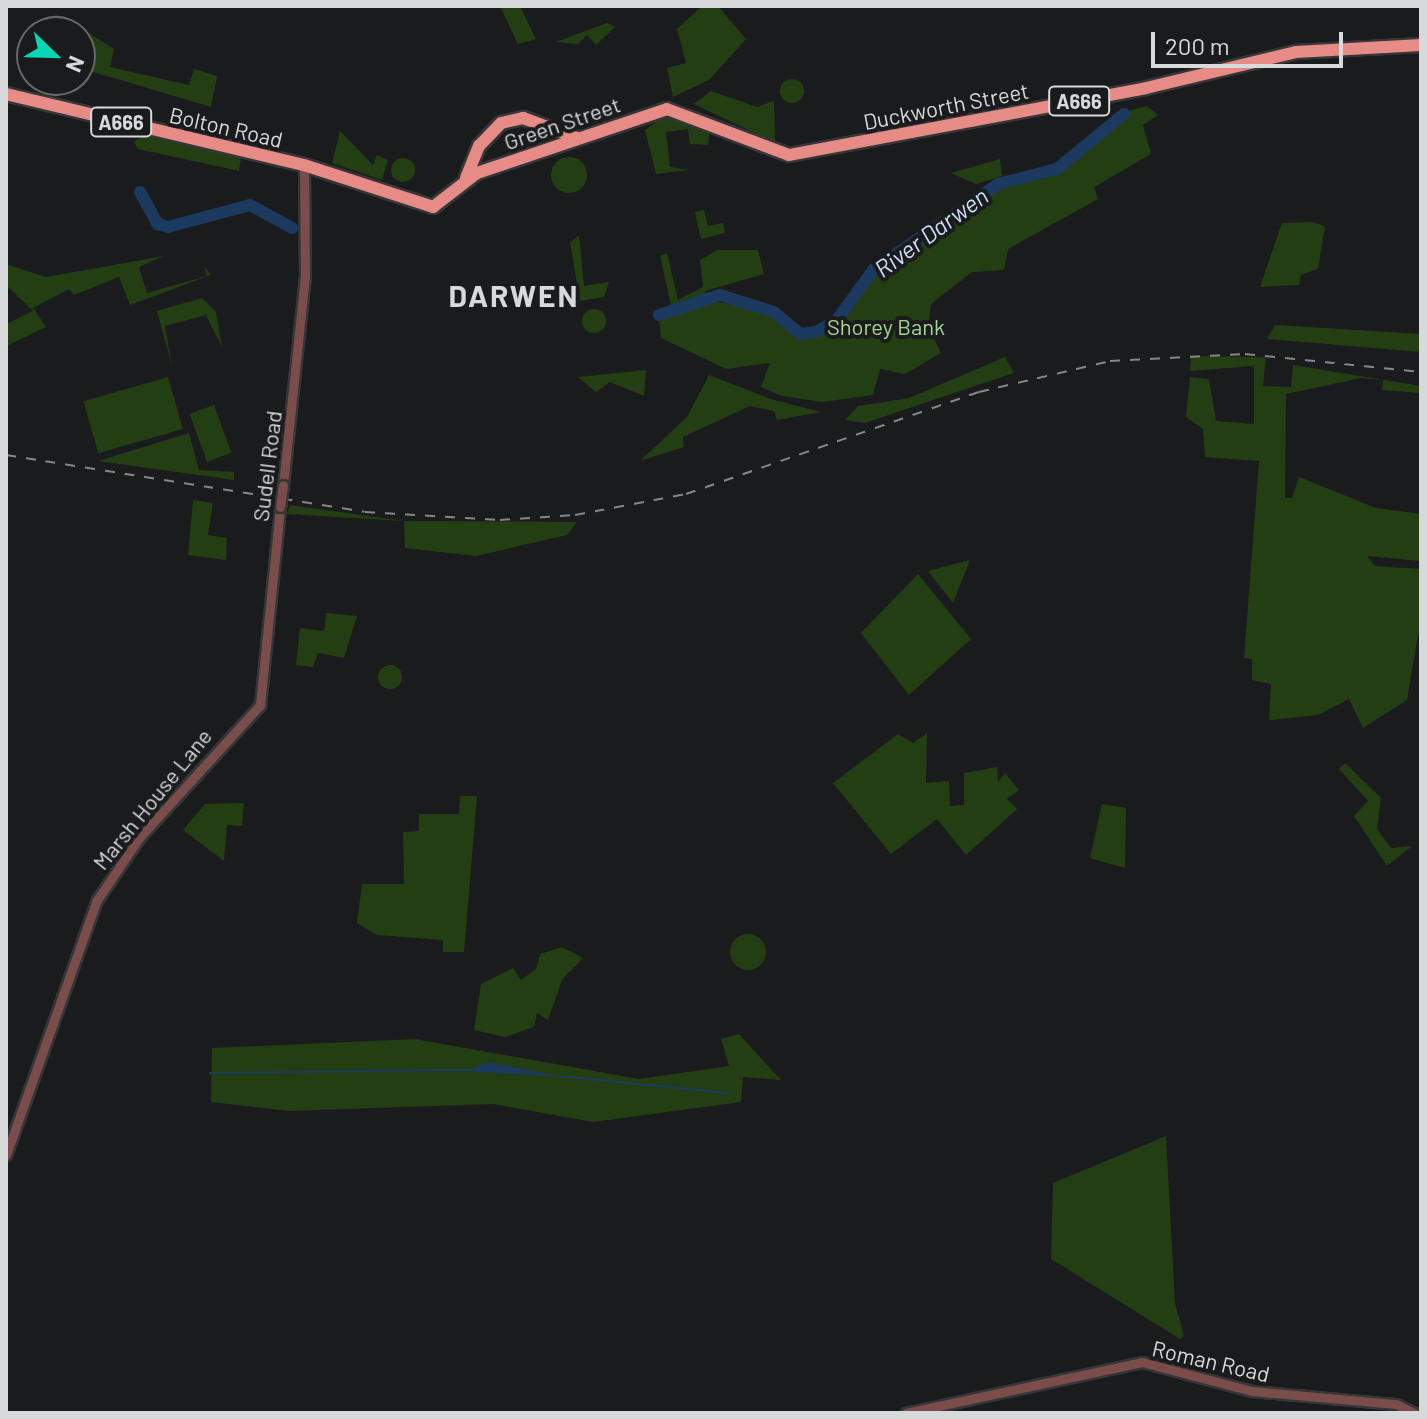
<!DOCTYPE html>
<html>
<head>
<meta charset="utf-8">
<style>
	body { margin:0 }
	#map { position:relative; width:1427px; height:1419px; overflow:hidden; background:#1a1b1d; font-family:Barlow,sans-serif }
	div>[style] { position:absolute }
	.green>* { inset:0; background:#243e13; transform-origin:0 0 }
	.round { border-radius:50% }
	.water>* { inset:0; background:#1c3960 }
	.stream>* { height:2px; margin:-1px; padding:0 1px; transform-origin:1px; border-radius:1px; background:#1c3960 }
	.river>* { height:12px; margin:-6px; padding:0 6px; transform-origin:6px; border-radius:6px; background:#1c3960 }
	.roads { filter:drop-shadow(2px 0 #353637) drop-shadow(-2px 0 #353637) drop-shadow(0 2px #353637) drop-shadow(0 -2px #353637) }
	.tertiary>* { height:9px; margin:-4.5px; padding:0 4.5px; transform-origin:4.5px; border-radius:4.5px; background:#7a4d4a }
	.trunk>* { height:12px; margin:-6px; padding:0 6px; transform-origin:6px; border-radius:6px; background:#e68b86 }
	.rail>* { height:2px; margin-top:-1px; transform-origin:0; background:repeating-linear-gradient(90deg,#858687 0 10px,transparent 0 20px) }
	.bridges { filter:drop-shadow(2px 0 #353637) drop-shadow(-2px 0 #353637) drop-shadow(0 2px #353637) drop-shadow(0 -2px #353637) }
	.tertiary-bridge>* { height:9px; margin:-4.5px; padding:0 4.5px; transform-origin:4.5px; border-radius:4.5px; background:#7a4d4a }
	span { translate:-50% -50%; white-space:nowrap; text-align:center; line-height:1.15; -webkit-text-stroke:8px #1a1b1d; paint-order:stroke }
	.shield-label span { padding:2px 6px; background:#1a1b1d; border:2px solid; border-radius:6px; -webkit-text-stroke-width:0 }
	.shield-label { font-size:20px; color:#d8d9da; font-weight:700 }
	.street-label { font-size:22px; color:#d8d9da }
	.park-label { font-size:22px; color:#a7d58f }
	.water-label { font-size:24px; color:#cadef8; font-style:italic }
	.district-label { font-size:30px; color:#d8d9da; font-weight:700; letter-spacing:2px }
	.frame { position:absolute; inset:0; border:8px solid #d8d9da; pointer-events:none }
	.north { position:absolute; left:16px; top:16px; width:80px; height:80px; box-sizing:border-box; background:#1a1b1d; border:2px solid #666769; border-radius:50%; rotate:113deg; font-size:22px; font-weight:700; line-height:32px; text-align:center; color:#d8d9da }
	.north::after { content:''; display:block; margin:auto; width:28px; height:36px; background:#06d5b6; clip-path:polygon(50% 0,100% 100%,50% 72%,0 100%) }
	.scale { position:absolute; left:1151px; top:32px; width:192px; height:36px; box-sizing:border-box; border:4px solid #d8d9da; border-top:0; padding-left:10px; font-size:24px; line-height:28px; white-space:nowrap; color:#d8d9da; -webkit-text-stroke:6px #1a1b1d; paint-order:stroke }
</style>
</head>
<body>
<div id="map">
	<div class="green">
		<div style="clip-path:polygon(500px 6px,520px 6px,536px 39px,518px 44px)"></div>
		<div style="clip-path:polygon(702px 6px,718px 6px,746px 39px,709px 80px,673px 97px,667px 68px,686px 63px,677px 29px)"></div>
		<div style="clip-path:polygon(607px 23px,615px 27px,596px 45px,587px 35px,578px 44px,556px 42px)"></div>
		<div style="clip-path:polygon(80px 28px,114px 49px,110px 67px,189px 85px,194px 69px,217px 76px,211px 107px,80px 68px,80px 32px,74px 32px)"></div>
		<div class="round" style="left:780px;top:79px;width:24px;height:24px"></div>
		<div style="clip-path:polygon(711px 91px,757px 107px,774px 101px,775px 143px,694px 104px)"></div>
		<div style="clip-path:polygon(1147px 106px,1158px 115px,1143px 125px,1151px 154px,1094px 187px,1098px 199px,1008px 249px,1004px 270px,972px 272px,931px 304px,928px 327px,941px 353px,905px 374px,880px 369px,873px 395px,822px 402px,782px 396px,761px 387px,770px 363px,726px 369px,661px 338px,659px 318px,673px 314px,660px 256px,667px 253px,678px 300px,703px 287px,700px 260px,717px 250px,758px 250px,764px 274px,705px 291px,707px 300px,767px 311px,800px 336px,816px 334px,837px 323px,867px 279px,998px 186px,1046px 178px,1124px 112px)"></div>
		<div style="clip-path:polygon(681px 116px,710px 127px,708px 145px,690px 144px,688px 129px,666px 132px,670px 167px,689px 170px,656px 174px,645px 130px,663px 117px)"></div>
		<div style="clip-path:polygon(152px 129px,242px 151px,239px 171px,138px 149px,134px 142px)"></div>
		<div style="clip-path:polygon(340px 131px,373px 165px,377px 155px,388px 160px,382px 180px,332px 163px)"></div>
		<div class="round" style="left:551px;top:157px;width:36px;height:36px"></div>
		<div class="round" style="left:391px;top:158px;width:24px;height:24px"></div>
		<div style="clip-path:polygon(1000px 159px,1002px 176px,976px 184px,951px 173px)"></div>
		<div style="clip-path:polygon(704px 210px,708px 226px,723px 223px,725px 233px,701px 239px,695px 212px)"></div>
		<div style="clip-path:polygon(1312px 222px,1325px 226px,1318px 269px,1301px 275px,1299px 285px,1260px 287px,1282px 223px)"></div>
		<div style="clip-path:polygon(579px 235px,584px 286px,609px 282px,604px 297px,580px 301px,570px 243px)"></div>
		<div style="clip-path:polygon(164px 256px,139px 267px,147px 293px,207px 276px,204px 266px,211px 275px,130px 305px,119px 277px,74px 295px,69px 289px,33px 308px,46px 327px,6px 346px,6px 324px,33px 311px,6px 285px,6px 264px,46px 277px)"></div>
		<div style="clip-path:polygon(202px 298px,216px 312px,222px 347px,206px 315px,165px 326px,172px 366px,157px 311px)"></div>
		<div class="round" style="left:582px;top:309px;width:24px;height:24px"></div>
		<div style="clip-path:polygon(1275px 325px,1421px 334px,1421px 352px,1267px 339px)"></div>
		<div style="clip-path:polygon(1191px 356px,1266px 357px,1263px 386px,1291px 387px,1293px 365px,1421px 386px,1421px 393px,1382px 390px,1383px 380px,1361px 378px,1286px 394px,1285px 498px,1292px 498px,1299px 477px,1376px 508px,1421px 514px,1421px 561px,1367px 556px,1375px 566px,1421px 569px,1421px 618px,1407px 700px,1363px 728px,1349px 699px,1318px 715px,1269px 720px,1271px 684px,1252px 680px,1252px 659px,1244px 658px,1259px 461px,1205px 457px,1203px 429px,1186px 417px,1190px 377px,1209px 379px,1216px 421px,1254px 424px,1254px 366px,1190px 371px)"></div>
		<div style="clip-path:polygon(1005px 357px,1014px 373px,865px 423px,845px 420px,858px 406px,909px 398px)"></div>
		<div style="clip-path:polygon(646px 370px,644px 396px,610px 382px,596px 392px,578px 377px)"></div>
		<div style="clip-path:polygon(709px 375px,774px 400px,821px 412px,777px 420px,774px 411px,750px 406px,683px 437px,684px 447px,640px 461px,687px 417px)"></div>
		<div style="left:168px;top:377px;width:54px;height:88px;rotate:74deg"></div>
		<div style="left:214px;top:405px;width:51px;height:26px;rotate:70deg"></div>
		<div style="clip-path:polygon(189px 433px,199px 470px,234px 472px,234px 480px,98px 461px)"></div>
		<div style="clip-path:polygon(193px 500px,213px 503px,208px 535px,227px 538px,226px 560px,188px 555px)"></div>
		<div style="clip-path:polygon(290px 505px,404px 521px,577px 522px,567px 535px,476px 556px,405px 548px,404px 521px,287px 514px)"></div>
		<div style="clip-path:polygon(970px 560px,953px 603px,928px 571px)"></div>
		<div style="clip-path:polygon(918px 574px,971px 639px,909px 695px,861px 633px)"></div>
		<div style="clip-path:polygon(326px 613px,357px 616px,344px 658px,318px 653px,313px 667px,296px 665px,300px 628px,324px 631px)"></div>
		<div class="round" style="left:378px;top:665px;width:24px;height:24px"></div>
		<div style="clip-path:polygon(927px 733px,926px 783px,949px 781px,950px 806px,964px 805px,964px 773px,997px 767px,998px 782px,1005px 773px,1019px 790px,1007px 799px,1017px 809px,966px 855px,937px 819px,891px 854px,833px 783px,898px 734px,913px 743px)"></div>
		<div style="clip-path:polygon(1345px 763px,1381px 798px,1377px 829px,1391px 848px,1412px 846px,1387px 866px,1354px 816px,1368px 801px,1339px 769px)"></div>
		<div style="clip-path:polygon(460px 796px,477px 796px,464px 952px,443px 952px,443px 940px,377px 935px,357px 923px,362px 884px,404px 884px,403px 832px,419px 831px,419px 814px,459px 814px)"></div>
		<div style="clip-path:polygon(244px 803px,242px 826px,227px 825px,224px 861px,183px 830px,205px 804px)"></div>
		<div style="clip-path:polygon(1102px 804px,1126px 808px,1125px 868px,1090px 858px)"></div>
		<div class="round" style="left:730px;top:934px;width:36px;height:36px"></div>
		<div style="clip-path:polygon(562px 947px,583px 958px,562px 980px,548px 1020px,537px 1013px,534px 1027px,505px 1037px,474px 1030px,481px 984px,513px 968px,521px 980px,536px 969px,540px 954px)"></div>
		<div style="clip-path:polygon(739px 1034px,781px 1080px,743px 1077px,741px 1102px,593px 1122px,493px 1104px,289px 1111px,211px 1102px,212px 1048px,415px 1039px,639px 1079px,729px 1066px,721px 1039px)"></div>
		<div style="clip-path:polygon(1166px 1136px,1175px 1303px,1184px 1336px,1180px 1339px,1051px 1259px,1053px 1183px)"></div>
	</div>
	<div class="water">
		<div style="clip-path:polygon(488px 1062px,561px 1077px,467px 1071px)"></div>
	</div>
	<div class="stream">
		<div style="left:210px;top:1073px;width:260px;rotate:-0.7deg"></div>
		<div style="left:559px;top:1076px;width:168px;rotate:5.8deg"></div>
	</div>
	<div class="river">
		<div style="left:140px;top:192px;width:37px;rotate:61deg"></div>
		<div style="left:158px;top:224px;width:10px;rotate:17deg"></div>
		<div style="left:168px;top:227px;width:85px;rotate:-15deg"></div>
		<div style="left:250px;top:205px;width:48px;rotate:28.7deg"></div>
		<div style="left:659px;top:315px;width:64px;rotate:-18.2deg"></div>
		<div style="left:720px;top:295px;width:57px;rotate:17.5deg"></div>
		<div style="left:774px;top:312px;width:34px;rotate:40deg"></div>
		<div style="left:800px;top:334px;width:16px;rotate:-7deg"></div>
		<div style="left:816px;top:332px;width:23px;rotate:-29deg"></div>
		<div style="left:836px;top:321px;width:64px;rotate:-53.8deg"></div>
		<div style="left:874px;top:269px;width:150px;rotate:-34.4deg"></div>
		<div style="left:998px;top:184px;width:61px;rotate:-14.3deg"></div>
		<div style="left:1057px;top:169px;width:87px;rotate:-39.4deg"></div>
	</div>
	<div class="roads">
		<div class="tertiary">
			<div style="left:283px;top:485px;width:210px;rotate:-84deg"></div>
			<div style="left:305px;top:276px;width:111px;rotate:-90.5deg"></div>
			<div style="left:6px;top:1155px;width:271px;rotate:-70.4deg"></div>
			<div style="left:97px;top:900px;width:75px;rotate:-55.9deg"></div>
			<div style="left:139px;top:838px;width:180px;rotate:-47.7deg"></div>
			<div style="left:260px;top:705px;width:199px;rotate:-84.2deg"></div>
			<div style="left:906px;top:1413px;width:241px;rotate:-12.2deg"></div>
			<div style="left:1142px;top:1362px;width:114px;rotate:14.8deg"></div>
			<div style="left:1252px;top:1391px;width:145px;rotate:5.2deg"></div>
			<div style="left:1396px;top:1404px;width:20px;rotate:27deg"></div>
		</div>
		<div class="trunk">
			<div style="left:6px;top:94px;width:306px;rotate:13.4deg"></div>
			<div style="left:304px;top:165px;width:136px;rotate:18deg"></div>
			<div style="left:433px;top:207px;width:56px;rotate:-37.7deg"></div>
			<div style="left:477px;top:173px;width:200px;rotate:-18.6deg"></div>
			<div style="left:667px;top:109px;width:130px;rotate:20.7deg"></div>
			<div style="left:789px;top:155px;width:363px;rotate:-10.6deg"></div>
			<div style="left:1146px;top:88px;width:154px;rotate:-13.5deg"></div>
			<div style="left:1296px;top:52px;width:125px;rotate:-3.2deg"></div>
			<div style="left:466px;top:178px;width:35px;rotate:-68deg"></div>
			<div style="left:479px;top:146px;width:32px;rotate:-46deg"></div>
			<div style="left:501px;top:123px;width:23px;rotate:-13deg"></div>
			<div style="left:523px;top:118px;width:58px;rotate:20.3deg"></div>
		</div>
	</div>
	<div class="rail">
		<div style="left:6px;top:455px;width:363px;rotate:9deg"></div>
		<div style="left:365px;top:512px;width:135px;rotate:3.4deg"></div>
		<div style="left:500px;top:520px;width:75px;rotate:-3.8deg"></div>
		<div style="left:575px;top:515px;width:113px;rotate:-10.7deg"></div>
		<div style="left:686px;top:494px;width:310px;rotate:-19.2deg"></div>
		<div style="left:979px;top:392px;width:135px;rotate:-13.3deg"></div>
		<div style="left:1110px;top:361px;width:135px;rotate:-3deg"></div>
		<div style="left:1245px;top:354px;width:177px;rotate:5.8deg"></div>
	</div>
	<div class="bridges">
		<div class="tertiary-bridge">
			<div style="left:280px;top:507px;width:22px;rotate:-82deg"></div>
		</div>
	</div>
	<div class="shield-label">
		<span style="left:1079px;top:101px">A666</span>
		<span style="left:121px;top:122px">A666</span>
	</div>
	<div class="street-label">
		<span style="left:946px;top:106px;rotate:-11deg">Duckworth Street</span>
		<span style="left:562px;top:123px;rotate:-19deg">Green Street</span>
		<span style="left:226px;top:127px;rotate:13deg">Bolton Road</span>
		<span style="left:267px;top:466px;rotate:-83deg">Sudell Road</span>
		<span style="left:152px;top:799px;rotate:-51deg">Marsh House Lane</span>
		<span style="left:1211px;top:1361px;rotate:13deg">Roman Road</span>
	</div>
	<div class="park-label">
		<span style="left:886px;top:327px">Shorey Bank</span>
	</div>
	<div class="water-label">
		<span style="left:931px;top:232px;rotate:-36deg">River Darwen</span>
	</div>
	<div class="district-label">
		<span style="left:514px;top:295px">DARWEN</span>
	</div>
	<div class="frame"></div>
	<div class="north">N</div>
	<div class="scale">200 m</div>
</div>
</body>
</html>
